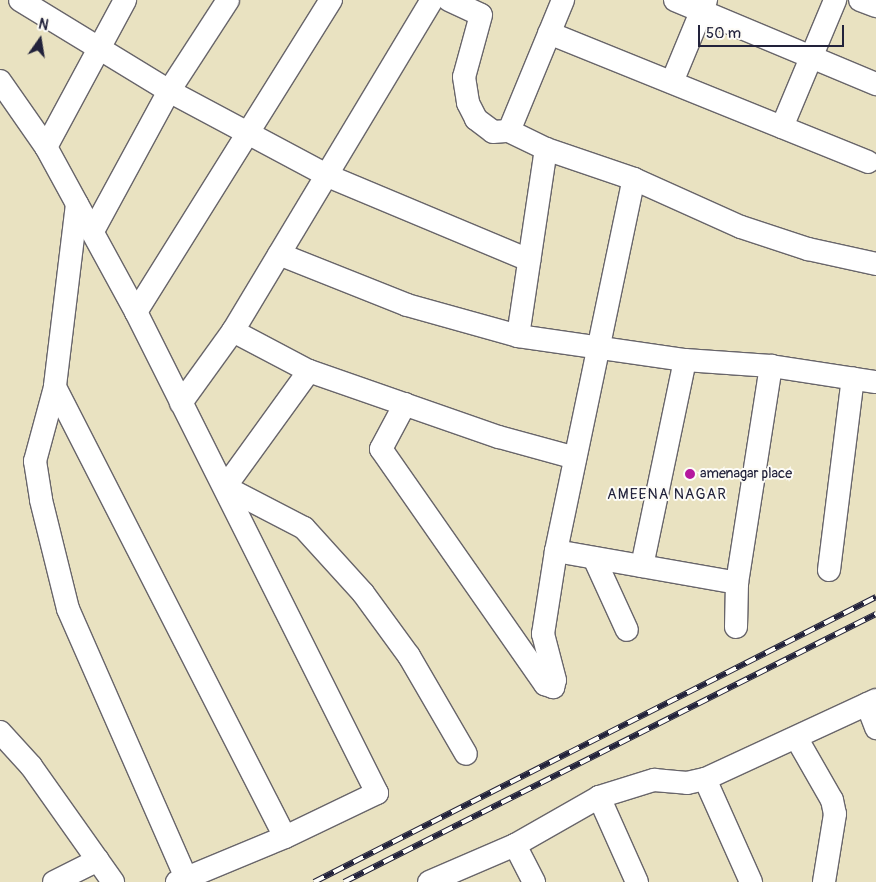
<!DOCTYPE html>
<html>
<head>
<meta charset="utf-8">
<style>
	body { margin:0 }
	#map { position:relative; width:876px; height:882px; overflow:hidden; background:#e9e2c1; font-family:Pangolin,sans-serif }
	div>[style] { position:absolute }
	.roads { filter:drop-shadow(1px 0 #68656a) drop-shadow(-1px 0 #68656a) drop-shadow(0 1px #68656a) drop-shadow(0 -1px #68656a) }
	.minor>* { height:22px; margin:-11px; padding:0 11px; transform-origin:11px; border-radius:11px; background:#fff }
	.rail>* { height:5.5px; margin-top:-2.75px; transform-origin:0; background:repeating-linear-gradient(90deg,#fdfcf7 0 11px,#22223b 0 22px); box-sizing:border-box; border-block:1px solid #22223b }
	.dots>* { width:14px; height:14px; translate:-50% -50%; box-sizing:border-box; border:2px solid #fdfcf7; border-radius:50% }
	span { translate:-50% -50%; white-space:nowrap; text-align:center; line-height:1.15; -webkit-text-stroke:4px #fdfcf7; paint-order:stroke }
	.poi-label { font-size:14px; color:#22223b }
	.left { translate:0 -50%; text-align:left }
	.neighbourhood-label { font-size:15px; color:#22223b; letter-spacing:1px }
	.north { position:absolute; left:15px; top:15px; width:50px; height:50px; -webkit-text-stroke:4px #fdfcf7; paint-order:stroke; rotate:13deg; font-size:14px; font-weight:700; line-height:20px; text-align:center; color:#22223b }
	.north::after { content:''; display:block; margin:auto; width:18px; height:22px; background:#22223b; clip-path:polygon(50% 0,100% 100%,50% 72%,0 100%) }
	.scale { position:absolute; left:698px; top:25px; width:146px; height:22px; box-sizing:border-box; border:2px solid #22223b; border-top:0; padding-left:6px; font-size:15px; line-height:18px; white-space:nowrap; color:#22223b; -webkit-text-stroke:4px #fdfcf7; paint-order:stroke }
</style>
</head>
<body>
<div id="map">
	<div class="roads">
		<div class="minor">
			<div style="left:20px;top:0;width:175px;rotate:31.4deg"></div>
			<div style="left:169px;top:91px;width:180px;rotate:28.1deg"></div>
			<div style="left:328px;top:176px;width:218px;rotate:22.7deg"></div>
			<div style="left:449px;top:0;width:35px;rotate:25deg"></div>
			<div style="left:481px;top:15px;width:64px;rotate:105.3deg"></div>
			<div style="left:464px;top:77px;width:26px;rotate:81deg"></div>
			<div style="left:468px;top:103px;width:18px;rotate:63deg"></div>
			<div style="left:476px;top:119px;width:21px;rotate:37deg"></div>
			<div style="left:493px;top:132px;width:16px;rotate:-4deg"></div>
			<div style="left:509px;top:131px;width:41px;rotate:25.9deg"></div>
			<div style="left:546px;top:149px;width:93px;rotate:18.8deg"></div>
			<div style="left:634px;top:179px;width:117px;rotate:24.2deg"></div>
			<div style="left:741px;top:227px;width:71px;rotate:18.2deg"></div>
			<div style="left:808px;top:249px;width:70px;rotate:12.4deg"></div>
			<div style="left:675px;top:0;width:218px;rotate:22.7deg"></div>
			<div style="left:860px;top:0;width:17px;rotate:21deg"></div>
			<div style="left:549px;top:33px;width:344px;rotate:22deg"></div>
			<div style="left:0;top:81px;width:80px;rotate:55.1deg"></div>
			<div style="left:46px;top:147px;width:188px;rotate:61.4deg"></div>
			<div style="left:136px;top:312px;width:538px;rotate:63.39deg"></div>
			<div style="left:377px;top:793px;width:102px;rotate:154.4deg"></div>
			<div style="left:285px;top:837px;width:117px;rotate:157.4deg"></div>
			<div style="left:672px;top:82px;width:89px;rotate:-67.5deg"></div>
			<div style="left:782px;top:127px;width:138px;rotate:-67.3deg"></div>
			<div style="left:509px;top:131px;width:142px;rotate:-67.6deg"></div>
			<div style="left:46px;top:147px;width:167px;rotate:-61.7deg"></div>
			<div style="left:77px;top:204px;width:184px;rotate:96.9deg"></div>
			<div style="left:55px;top:387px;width:505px;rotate:62.93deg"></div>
			<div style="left:93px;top:231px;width:159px;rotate:-61.5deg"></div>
			<div style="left:169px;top:91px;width:108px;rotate:-57deg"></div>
			<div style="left:279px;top:254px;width:138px;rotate:21.7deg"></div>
			<div style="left:407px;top:305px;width:115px;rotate:15.6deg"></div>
			<div style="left:518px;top:336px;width:169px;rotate:8.2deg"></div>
			<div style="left:685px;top:360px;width:86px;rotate:4deg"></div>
			<div style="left:771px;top:366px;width:106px;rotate:8.7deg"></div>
			<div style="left:136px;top:312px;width:368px;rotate:-58deg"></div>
			<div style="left:233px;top:331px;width:86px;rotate:27.8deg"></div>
			<div style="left:309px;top:371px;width:201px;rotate:19.2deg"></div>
			<div style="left:499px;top:437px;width:79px;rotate:15.4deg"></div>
			<div style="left:518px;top:336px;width:189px;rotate:-81.5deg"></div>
			<div style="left:309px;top:371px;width:143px;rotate:125.9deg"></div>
			<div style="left:225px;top:487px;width:89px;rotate:27.4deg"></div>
			<div style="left:304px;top:528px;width:88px;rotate:47.8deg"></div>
			<div style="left:363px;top:593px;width:78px;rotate:53.9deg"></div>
			<div style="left:409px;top:656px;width:113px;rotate:59.8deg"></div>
			<div style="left:55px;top:387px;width:77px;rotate:105.1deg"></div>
			<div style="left:35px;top:461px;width:39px;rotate:81deg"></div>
			<div style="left:41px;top:500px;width:112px;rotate:76.1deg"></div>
			<div style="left:68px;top:609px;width:294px;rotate:66.3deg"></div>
			<div style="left:181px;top:403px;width:89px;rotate:-54.2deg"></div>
			<div style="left:233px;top:331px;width:386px;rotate:-59deg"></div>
			<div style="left:405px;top:404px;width:51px;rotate:118.1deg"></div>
			<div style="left:381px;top:449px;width:287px;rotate:55.1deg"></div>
			<div style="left:545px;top:684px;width:9px;rotate:21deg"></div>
			<div style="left:553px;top:687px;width:7px;rotate:-74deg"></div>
			<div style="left:555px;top:680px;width:48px;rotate:-104.6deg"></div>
			<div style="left:543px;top:634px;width:84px;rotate:-81.1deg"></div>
			<div style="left:556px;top:551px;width:380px;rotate:-78.2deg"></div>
			<div style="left:556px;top:551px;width:184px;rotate:10deg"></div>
			<div style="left:594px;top:558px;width:79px;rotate:65.4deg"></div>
			<div style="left:642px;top:566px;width:210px;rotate:-78.2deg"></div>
			<div style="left:829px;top:570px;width:193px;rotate:-82.9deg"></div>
			<div style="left:736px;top:627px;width:44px;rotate:-88.7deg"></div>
			<div style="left:737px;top:583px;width:220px;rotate:-81.1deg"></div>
			<div style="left:867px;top:704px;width:26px;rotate:69deg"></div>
			<div style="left:0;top:732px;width:46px;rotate:47.6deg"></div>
			<div style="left:31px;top:766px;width:142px;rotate:54.7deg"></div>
			<div style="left:797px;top:739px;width:70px;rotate:60.2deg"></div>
			<div style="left:832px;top:800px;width:14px;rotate:78deg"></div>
			<div style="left:835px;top:814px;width:69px;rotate:99.2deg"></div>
			<div style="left:705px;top:779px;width:113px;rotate:65.9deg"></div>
			<div style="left:599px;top:797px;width:93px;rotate:65.9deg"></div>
			<div style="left:515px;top:845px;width:42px;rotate:62.8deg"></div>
			<div style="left:54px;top:882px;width:49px;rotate:-26.6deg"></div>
			<div style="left:429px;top:882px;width:94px;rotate:-23.3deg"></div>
			<div style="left:515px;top:845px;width:97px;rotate:-29.7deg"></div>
			<div style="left:599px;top:797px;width:58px;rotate:-17.2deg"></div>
			<div style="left:654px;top:780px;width:33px;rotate:5deg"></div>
			<div style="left:687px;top:783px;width:18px;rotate:-13deg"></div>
			<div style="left:705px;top:779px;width:188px;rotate:-24.8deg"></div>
		</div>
	</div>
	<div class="rail">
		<div style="left:314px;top:882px;width:630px;rotate:-26.89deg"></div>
		<div style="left:344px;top:882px;width:596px;rotate:-26.74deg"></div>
	</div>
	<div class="dots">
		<div style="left:690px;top:474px;background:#b5179e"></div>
	</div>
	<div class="poi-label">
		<span class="left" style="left:700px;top:474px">amenagar place</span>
	</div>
	<div class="neighbourhood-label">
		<span style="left:667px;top:495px">AMEENA NAGAR</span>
	</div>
	<div class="north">N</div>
	<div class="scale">50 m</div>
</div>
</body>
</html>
